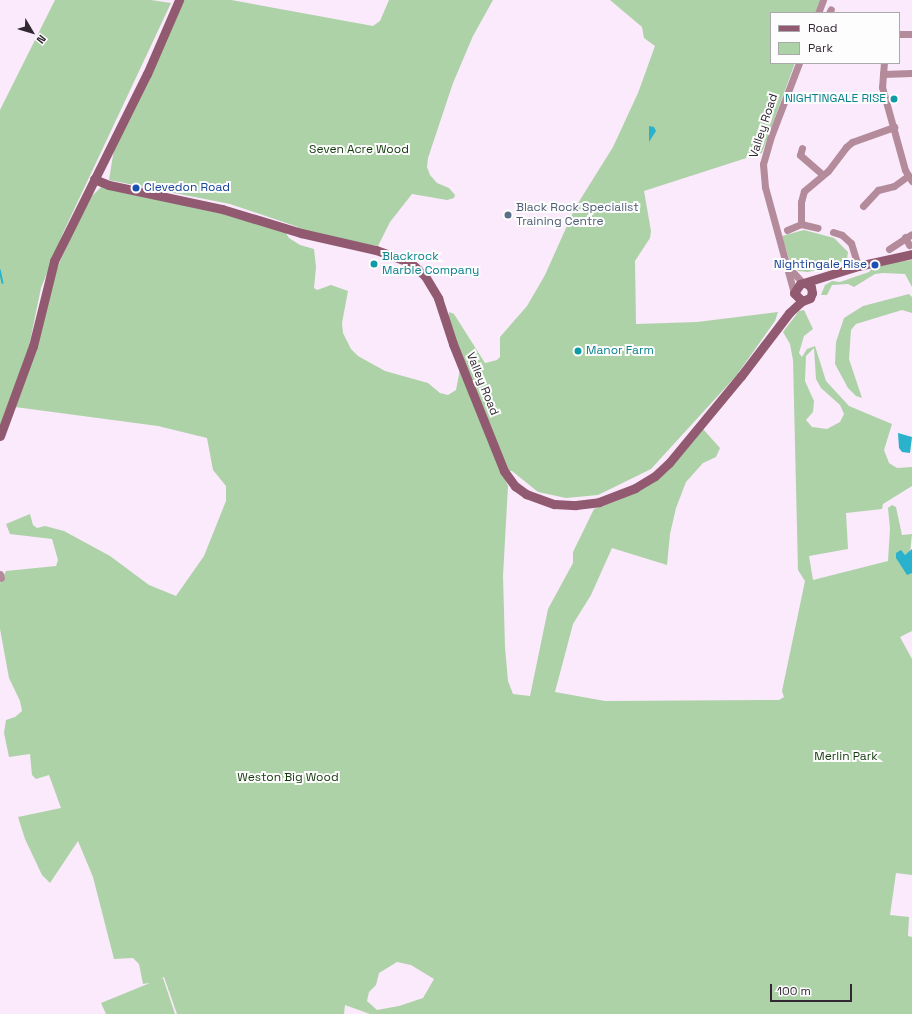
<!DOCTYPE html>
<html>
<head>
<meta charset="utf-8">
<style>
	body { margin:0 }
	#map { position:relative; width:912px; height:1014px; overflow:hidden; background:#fbe9fc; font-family:"Space Grotesk",sans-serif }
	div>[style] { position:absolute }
	.green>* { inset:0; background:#add2a7 }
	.water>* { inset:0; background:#2ab1cc }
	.stream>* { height:1.5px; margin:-0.75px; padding:0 0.75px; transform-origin:0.75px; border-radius:0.75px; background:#2ab1cc }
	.street>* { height:7px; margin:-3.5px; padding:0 3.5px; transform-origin:3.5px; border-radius:3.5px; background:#b38b9a }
	.secondary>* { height:9px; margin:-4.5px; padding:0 4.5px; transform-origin:4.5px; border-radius:4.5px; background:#925a71 }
	.dots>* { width:11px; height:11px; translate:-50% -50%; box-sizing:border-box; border:2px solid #fdfdfd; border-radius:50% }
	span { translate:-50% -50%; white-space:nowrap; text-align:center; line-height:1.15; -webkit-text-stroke:4px #fdfdfd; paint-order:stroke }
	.culture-label { font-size:12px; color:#0d838f }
	.right { translate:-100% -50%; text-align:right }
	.left { translate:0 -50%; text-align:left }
	.street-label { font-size:12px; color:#312831 }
	.park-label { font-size:12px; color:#133b0c }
	.transit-label { font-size:12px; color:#164399 }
	.service-label { font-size:12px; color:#4e5e75 }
	.legend { position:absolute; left:770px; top:12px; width:130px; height:52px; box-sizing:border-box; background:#fdfdfd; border:1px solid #aba8ab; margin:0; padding:5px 7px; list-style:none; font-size:12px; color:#312831 }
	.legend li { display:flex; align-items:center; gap:8px; height:20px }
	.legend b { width:20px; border:1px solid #aba8ab }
	.north { position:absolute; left:12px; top:12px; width:40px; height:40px; -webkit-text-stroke:3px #fdfdfd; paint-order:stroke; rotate:128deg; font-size:11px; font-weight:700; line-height:16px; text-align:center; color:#312831 }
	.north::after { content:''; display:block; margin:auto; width:14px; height:18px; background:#312831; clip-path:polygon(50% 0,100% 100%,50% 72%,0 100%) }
	.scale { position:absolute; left:770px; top:984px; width:82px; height:18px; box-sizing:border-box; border:2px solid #312831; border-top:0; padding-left:5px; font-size:12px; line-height:14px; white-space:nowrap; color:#312831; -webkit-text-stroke:3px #fdfdfd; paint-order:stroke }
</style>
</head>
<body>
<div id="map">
	<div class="green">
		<div style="clip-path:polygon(55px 0,151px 0,171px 3px,63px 233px,41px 288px,28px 351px,0 426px,0 110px)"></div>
		<div style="clip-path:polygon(182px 0,231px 0,373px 26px,380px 21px,389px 0,493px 0,473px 36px,453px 83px,428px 158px,427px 167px,430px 175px,437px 183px,449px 188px,455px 195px,454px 198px,447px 200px,412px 194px,390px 222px,378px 246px,331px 240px,301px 233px,298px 227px,230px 204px,109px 180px,114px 149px)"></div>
		<div style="clip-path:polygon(610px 0,820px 0,815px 13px,771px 13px,771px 63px,795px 63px,762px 153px,644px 191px,651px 231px,650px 238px,635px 261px,636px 324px,697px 322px,778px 312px,775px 321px,736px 376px,651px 469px,598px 495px,566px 498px,538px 492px,512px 471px,508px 471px,464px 365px,448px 318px,449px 312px,454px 314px,485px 363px,497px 360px,500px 357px,500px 337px,527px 306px,545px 275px,575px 208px,613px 147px,638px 93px,655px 46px,644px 38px,642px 27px)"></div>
		<div style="clip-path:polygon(evenodd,101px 187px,282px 227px,289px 238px,300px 245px,314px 249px,316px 267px,314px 288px,317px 290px,331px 285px,348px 291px,342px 323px,343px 333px,351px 349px,358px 356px,385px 371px,428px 383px,440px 393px,448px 395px,456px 390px,460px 369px,508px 486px,503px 576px,505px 647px,508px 681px,513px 694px,530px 696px,548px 609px,573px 563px,573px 552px,594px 509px,618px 500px,659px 478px,668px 471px,703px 429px,720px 448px,716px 457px,703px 463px,686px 482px,676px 508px,670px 534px,667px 565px,612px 548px,591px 595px,573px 624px,555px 692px,605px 701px,779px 700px,784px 697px,782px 691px,805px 581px,798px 570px,793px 360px,790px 344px,783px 332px,799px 311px,804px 310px,813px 329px,804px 336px,799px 353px,802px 357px,807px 349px,815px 346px,826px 381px,849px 406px,892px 424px,884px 450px,889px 463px,897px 468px,912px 467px,912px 486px,883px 504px,882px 509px,846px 513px,848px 549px,809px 556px,813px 580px,888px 561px,890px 529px,888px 508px,892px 505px,896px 507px,902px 535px,912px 534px,910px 553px,905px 555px,902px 552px,898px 561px,907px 573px,912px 573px,912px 631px,900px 637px,912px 659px,912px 875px,896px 873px,890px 915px,909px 917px,908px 936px,912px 937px,912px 1014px,370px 1014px,345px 1005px,344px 1014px,177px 1014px,164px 977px,160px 979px,163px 978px,175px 1014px,106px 1014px,101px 1003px,150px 983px,143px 984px,139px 964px,133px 958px,114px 959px,93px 877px,78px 841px,50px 883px,42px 875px,25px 839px,18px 817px,61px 808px,49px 775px,36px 779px,32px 775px,30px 754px,9px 757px,4px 733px,6px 720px,15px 717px,22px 711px,20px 701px,9px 678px,0 629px,0 583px,6px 571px,56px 566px,58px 560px,52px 539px,10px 534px,6px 524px,30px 514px,33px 525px,37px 528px,45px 526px,64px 531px,110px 556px,149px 585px,176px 596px,204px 556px,226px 501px,226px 486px,213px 470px,207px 438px,158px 426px,15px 407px,38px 342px,53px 277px,76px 226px,92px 196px,101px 187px,814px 348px,816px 379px,821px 388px,840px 405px,844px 414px,840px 422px,827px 429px,812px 427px,806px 420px,813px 412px,814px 401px,805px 381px,806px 356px,814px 348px,101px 187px,397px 962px,411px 965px,434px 979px,423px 998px,399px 1006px,377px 1010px,367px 1001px,369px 992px,376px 985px,379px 973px,397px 962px)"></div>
		<div style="clip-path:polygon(804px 230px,834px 238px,848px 252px,847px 259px,832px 266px,808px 272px,798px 271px,790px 262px,782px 236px)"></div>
		<div style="clip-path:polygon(912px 260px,912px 287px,905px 274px,883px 273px,875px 274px,854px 287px,848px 284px,832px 285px,827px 295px,821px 295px,825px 285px,832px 281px,840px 282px,869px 272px,875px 265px)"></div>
		<div style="clip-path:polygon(909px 294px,912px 297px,912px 313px,902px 310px,856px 324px,851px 330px,849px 359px,862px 398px,856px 396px,848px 388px,835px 364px,836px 342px,844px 318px,863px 306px)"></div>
	</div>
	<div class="water">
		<div style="clip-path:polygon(649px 126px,654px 127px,656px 131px,649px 142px)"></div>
		<div style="clip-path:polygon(898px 433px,912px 437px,910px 453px,902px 452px,899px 448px)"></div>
		<div style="clip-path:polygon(912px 549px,912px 573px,907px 575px,896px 558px,896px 553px,901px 550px,905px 555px)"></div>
	</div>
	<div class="stream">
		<div style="left:0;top:270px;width:13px;rotate:77deg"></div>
	</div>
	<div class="street">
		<div style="left:818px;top:13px;width:14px;rotate:-69deg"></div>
		<div style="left:829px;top:13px;width:4px;rotate:-63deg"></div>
		<div style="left:899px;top:34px;width:13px"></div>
		<div style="left:912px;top:73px;width:29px;rotate:178deg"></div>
		<div style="left:883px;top:74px;width:13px;rotate:94deg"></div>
		<div style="left:882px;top:87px;width:86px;rotate:74.5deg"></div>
		<div style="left:905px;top:170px;width:13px;rotate:58deg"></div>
		<div style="left:883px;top:74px;width:11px;rotate:-85deg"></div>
		<div style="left:802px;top:148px;width:7px;rotate:106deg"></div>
		<div style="left:800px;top:155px;width:30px;rotate:41deg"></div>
		<div style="left:863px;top:206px;width:22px;rotate:-47deg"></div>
		<div style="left:878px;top:190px;width:16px;rotate:-14deg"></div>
		<div style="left:894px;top:186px;width:17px;rotate:-36deg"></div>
		<div style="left:801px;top:224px;width:17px;rotate:13deg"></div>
		<div style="left:787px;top:230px;width:15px;rotate:-23deg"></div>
		<div style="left:801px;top:224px;width:22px;rotate:-90deg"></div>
		<div style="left:801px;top:202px;width:11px;rotate:-75deg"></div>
		<div style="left:804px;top:191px;width:31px;rotate:-40deg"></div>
		<div style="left:828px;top:171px;width:30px;rotate:-53deg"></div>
		<div style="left:846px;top:147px;width:8px;rotate:-40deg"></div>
		<div style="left:852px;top:142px;width:45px;rotate:-19.7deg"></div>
		<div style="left:833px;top:232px;width:9px;rotate:18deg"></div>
		<div style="left:842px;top:235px;width:12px;rotate:42deg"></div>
		<div style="left:851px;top:243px;width:24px;rotate:73deg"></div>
		<div style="left:905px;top:237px;width:9px;rotate:63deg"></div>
		<div style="left:889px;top:249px;width:27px;rotate:-33deg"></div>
		<div style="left:789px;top:268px;width:21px;rotate:47deg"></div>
		<div style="left:794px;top:293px;width:110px;rotate:-105.3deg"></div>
		<div style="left:765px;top:187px;width:23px;rotate:-95deg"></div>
		<div style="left:763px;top:164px;width:26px;rotate:-74deg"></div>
		<div style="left:770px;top:139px;width:81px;rotate:-69.1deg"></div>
		<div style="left:0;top:574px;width:4px;rotate:76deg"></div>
	</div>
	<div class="secondary">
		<div style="left:94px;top:179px;width:16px;rotate:22deg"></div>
		<div style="left:109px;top:185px;width:116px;rotate:12deg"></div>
		<div style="left:222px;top:209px;width:83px;rotate:16.9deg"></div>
		<div style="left:301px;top:233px;width:77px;rotate:12.8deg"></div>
		<div style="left:376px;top:250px;width:37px;rotate:20deg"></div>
		<div style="left:411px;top:263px;width:19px;rotate:43deg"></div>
		<div style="left:425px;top:276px;width:26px;rotate:59deg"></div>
		<div style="left:438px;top:298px;width:48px;rotate:71.9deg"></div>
		<div style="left:453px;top:344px;width:137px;rotate:68.1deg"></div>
		<div style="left:504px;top:471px;width:19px;rotate:54deg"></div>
		<div style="left:515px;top:486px;width:14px;rotate:36deg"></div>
		<div style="left:526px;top:494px;width:30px;rotate:20deg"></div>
		<div style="left:554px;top:504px;width:22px;rotate:3deg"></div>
		<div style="left:576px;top:505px;width:23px;rotate:-7deg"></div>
		<div style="left:599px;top:502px;width:39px;rotate:-21deg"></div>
		<div style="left:635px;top:488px;width:23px;rotate:-31deg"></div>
		<div style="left:655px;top:476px;width:19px;rotate:-43deg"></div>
		<div style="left:669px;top:463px;width:113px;rotate:-50.4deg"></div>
		<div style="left:741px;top:376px;width:79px;rotate:-52.7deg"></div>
		<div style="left:789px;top:313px;width:18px;rotate:-43deg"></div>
		<div style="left:806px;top:283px;width:6px;rotate:39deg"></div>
		<div style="left:811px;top:287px;width:6px;rotate:81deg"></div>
		<div style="left:812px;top:293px;width:5px;rotate:112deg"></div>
		<div style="left:810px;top:298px;width:9px;rotate:159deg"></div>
		<div style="left:802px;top:301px;width:11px;rotate:-135deg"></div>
		<div style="left:794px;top:293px;width:11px;rotate:-56deg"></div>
		<div style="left:800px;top:284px;width:61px;rotate:-17.2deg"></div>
		<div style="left:858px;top:266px;width:55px;rotate:-12.5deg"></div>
		<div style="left:0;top:436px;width:96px;rotate:-69.9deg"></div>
		<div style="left:33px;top:346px;width:88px;rotate:-76.1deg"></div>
		<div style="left:54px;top:261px;width:209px;rotate:-63.6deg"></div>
		<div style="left:147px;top:74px;width:81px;rotate:-66.6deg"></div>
	</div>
	<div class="dots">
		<div style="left:894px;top:99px;background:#0f9aa8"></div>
		<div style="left:136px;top:188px;background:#1a4fb4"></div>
		<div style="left:508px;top:215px;background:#5c6f8a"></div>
		<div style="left:374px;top:264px;background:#0f9aa8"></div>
		<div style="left:875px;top:265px;background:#1a4fb4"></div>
		<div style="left:578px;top:351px;background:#0f9aa8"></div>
	</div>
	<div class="culture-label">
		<span class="right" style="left:886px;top:99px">NIGHTINGALE RISE</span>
		<span class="left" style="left:382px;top:264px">Blackrock<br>Marble Company</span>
		<span class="left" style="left:586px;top:351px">Manor Farm</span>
	</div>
	<div class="street-label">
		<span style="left:764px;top:126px;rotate:-72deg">Valley Road</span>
		<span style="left:482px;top:384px;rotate:68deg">Valley Road</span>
	</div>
	<div class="park-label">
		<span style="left:359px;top:150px">Seven Acre Wood</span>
		<span style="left:846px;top:757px">Merlin Park</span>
		<span style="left:288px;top:778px">Weston Big Wood</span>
	</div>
	<div class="transit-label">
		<span class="left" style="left:144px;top:188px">Clevedon Road</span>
		<span class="right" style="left:867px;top:265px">Nightingale Rise</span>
	</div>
	<div class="service-label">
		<span class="left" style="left:516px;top:215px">Black Rock Specialist<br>Training Centre</span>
	</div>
	<ul class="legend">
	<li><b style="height:5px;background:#925a71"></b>Road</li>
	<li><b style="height:11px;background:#add2a7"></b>Park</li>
	</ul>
	<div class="north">N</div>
	<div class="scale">100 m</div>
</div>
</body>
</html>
